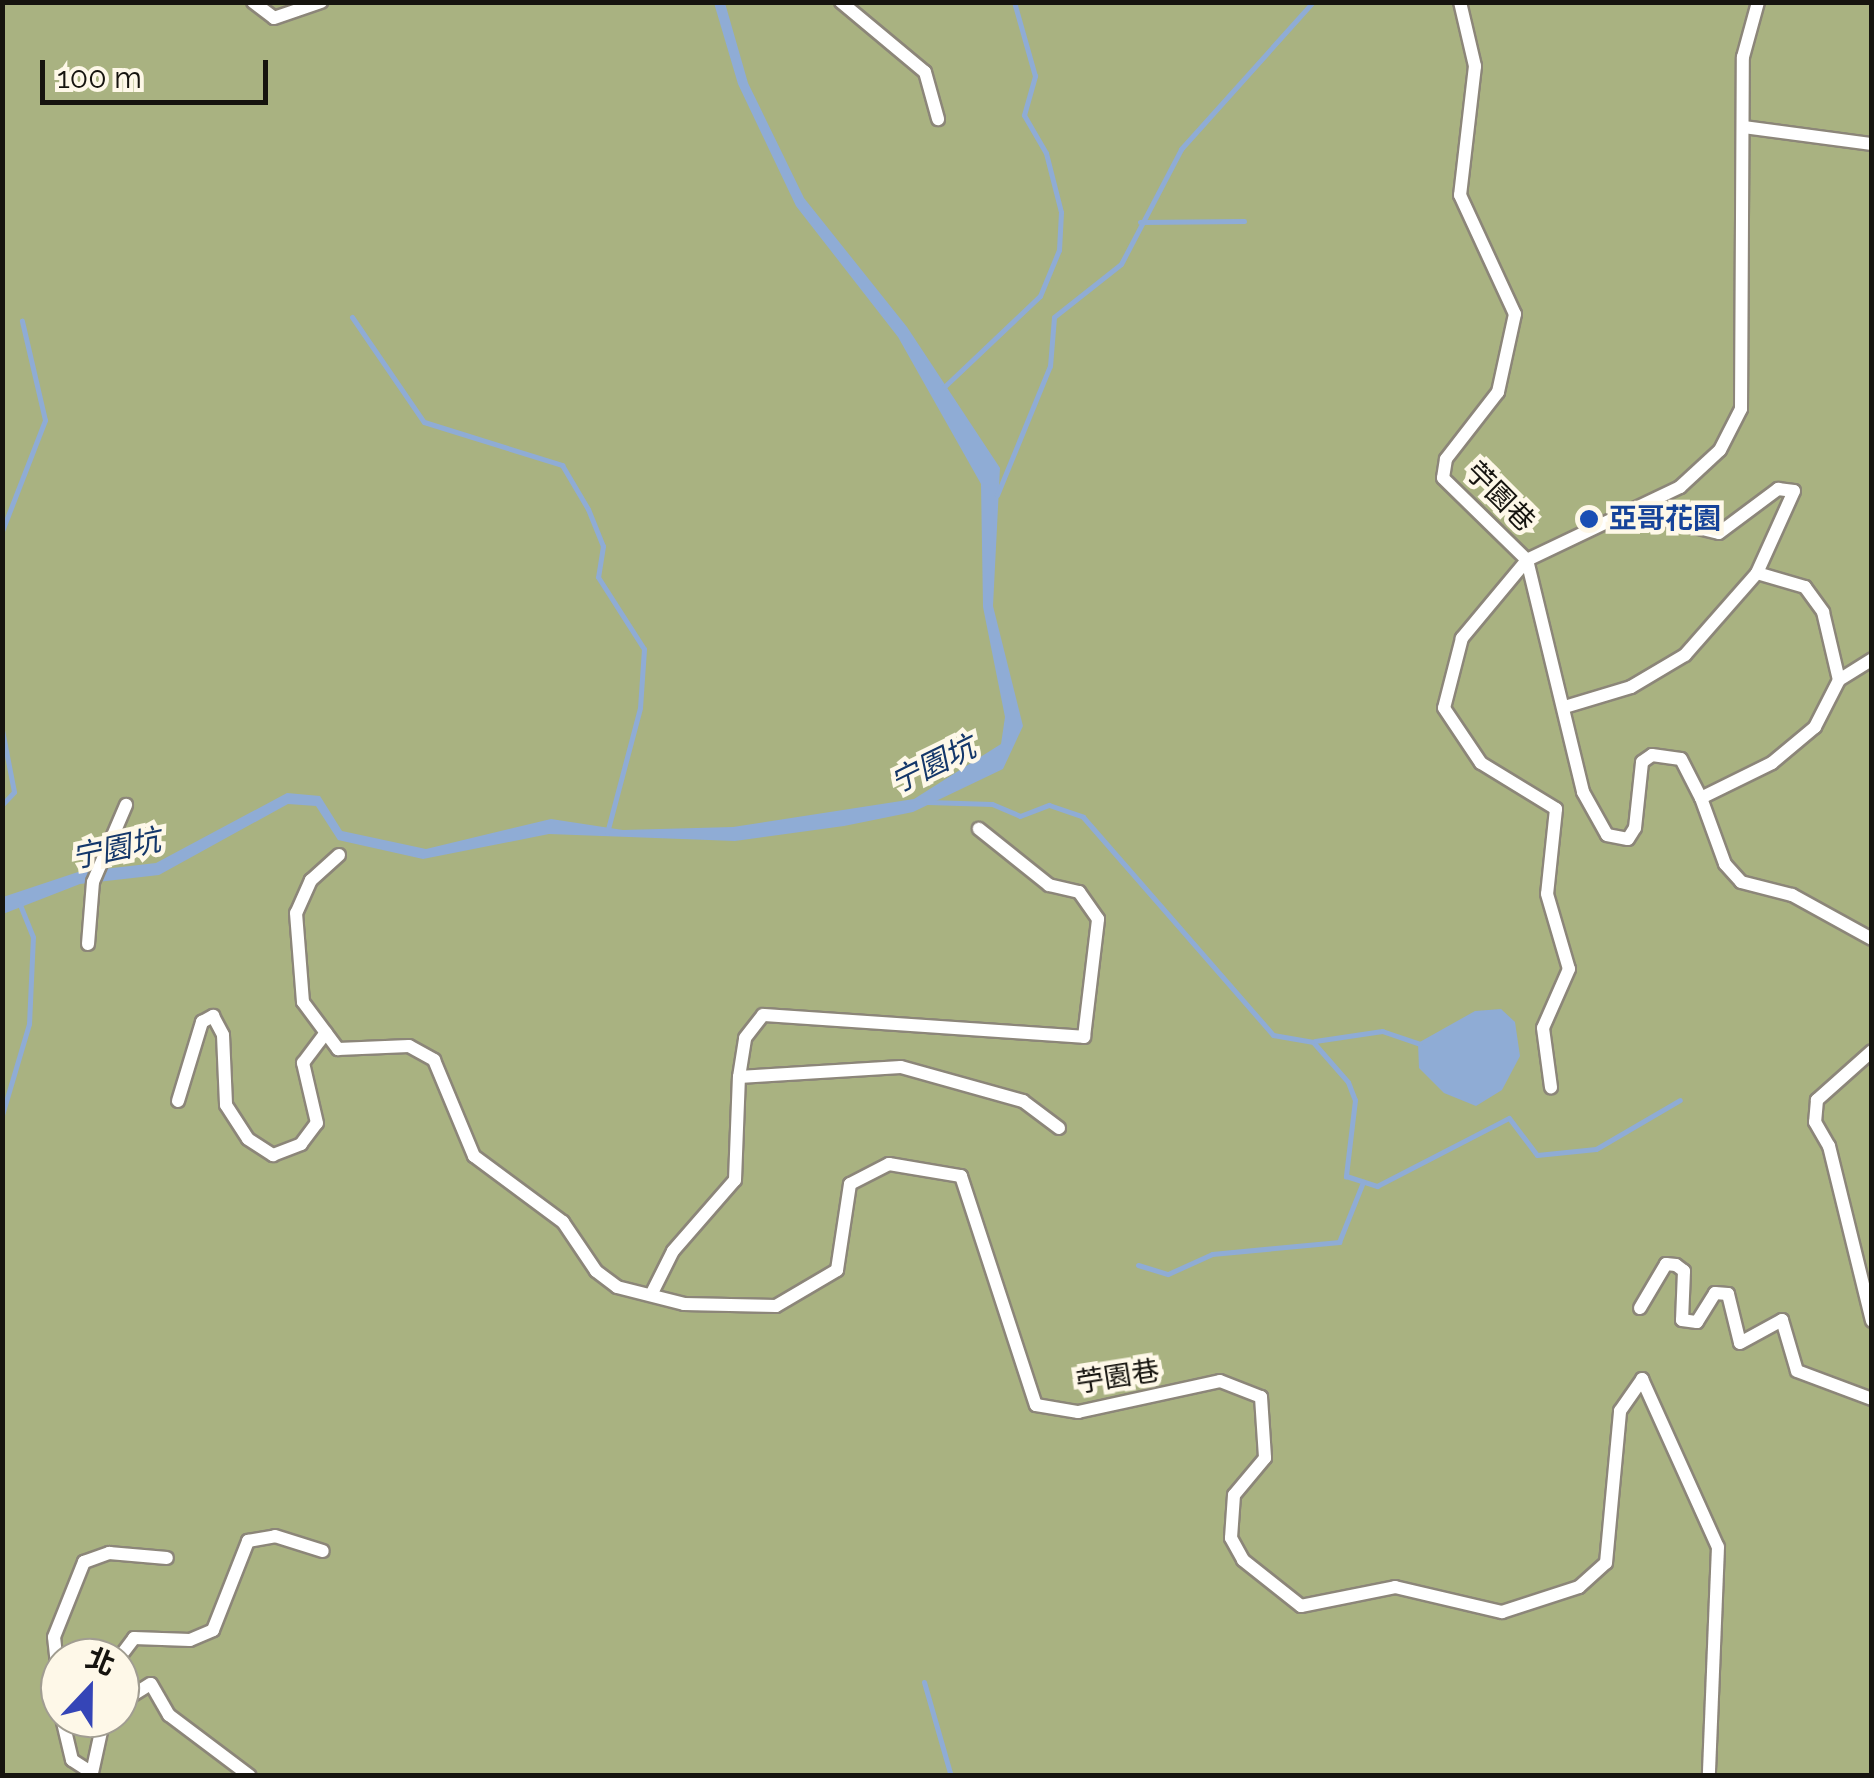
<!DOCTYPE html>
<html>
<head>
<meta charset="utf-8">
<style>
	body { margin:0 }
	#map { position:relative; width:1874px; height:1778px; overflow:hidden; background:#f1eadb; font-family:Raleway,"Noto Sans TC",sans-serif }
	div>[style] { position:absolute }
	.forest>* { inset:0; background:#a9b281 }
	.water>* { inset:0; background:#8facd5 }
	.stream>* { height:5px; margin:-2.5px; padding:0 2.5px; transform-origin:2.5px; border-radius:2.5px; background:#8facd5 }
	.roads { filter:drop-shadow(2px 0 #8c8679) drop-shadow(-2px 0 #8c8679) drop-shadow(0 2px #8c8679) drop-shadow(0 -2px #8c8679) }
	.street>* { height:12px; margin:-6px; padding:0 6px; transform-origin:6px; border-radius:6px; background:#fff }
	.dots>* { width:28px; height:28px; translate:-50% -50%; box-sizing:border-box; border:5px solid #fef8e8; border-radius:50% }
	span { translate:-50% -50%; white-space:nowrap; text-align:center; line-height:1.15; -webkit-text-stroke:9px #fef8e8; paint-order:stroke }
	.street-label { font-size:28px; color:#16140f }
	.transit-label { font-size:28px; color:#164399; font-weight:700 }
	.left { translate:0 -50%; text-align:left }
	.water-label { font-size:30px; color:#14376a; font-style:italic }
	.frame { position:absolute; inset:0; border:5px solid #16140f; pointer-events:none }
	.north { position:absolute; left:40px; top:1638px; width:100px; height:100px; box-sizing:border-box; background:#fef8e8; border:2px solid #a19d91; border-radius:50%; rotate:22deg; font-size:28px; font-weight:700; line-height:40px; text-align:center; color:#16140f }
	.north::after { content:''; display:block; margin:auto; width:35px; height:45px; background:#3545b7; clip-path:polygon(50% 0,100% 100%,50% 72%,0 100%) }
	.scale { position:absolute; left:40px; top:60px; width:228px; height:45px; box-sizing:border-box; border:5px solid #16140f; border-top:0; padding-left:12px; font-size:30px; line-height:35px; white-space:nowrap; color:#16140f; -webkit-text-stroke:8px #fef8e8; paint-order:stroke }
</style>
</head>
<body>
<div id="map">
	<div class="forest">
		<div style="clip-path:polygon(evenodd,3px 3px,1871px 3px,1871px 1775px,3px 1776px,3px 3px,60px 1658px,120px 1658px,120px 1718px,60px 1718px,60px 1658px)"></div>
	</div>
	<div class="water">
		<div style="clip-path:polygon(714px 3px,725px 3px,748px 83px,804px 198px,907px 327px,1000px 468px,993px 606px,1023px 726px,1003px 769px,913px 812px,844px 826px,735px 841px,549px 834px,423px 859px,338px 840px,316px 806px,288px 804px,159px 875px,80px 884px,3px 914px,3px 897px,78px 872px,156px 863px,287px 793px,320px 796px,342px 831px,426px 849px,551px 819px,623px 830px,733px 827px,914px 799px,1001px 744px,1005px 717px,983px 607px,981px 484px,898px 337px,796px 206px,738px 84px)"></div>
		<div style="clip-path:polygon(1501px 1009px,1515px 1022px,1520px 1056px,1502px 1090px,1476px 1106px,1444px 1093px,1419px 1068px,1418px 1043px,1475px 1011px)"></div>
	</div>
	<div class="stream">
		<div style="left:1140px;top:222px;width:104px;rotate:-0.6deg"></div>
		<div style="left:352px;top:317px;width:127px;rotate:55.6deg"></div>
		<div style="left:424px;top:422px;width:145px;rotate:17.3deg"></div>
		<div style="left:562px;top:465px;width:51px;rotate:59.4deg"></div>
		<div style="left:588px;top:509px;width:40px;rotate:68deg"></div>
		<div style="left:603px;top:546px;width:31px;rotate:99deg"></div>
		<div style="left:598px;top:577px;width:85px;rotate:57.4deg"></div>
		<div style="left:644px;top:649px;width:59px;rotate:93.9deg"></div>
		<div style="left:640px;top:708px;width:129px;rotate:104.8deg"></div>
		<div style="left:944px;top:387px;width:132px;rotate:-43.5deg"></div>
		<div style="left:1040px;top:296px;width:50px;rotate:-67.6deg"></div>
		<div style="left:1059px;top:250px;width:38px;rotate:-87deg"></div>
		<div style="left:1061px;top:212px;width:61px;rotate:-104.3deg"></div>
		<div style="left:1046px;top:153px;width:44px;rotate:-120.1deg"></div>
		<div style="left:1024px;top:115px;width:41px;rotate:-74.2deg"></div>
		<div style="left:1035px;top:76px;width:77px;rotate:-105.8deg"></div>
		<div style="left:997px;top:495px;width:139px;rotate:-67.7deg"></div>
		<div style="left:1050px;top:366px;width:49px;rotate:-85.3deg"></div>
		<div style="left:1054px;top:317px;width:85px;rotate:-38.3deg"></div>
		<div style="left:1121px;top:264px;width:130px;rotate:-62.4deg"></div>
		<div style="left:1181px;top:149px;width:198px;rotate:-48.1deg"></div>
		<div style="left:2px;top:531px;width:119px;rotate:-68.8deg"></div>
		<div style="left:45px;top:420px;width:102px;rotate:-103.1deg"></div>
		<div style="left:2px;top:730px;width:63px;rotate:79deg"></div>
		<div style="left:14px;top:792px;width:18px;rotate:133deg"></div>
		<div style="left:928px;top:802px;width:64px;rotate:1.8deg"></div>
		<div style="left:992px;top:804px;width:30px;rotate:23deg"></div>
		<div style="left:1020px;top:816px;width:31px;rotate:-21deg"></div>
		<div style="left:1049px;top:805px;width:36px;rotate:19deg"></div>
		<div style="left:1083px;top:817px;width:289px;rotate:48.9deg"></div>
		<div style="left:1273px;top:1035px;width:41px;rotate:9.9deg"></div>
		<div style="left:1313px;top:1042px;width:53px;rotate:48.8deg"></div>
		<div style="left:1348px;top:1082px;width:19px;rotate:69deg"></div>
		<div style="left:1355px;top:1100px;width:77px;rotate:96.8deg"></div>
		<div style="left:1346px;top:1176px;width:33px;rotate:18deg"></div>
		<div style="left:1377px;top:1186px;width:148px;rotate:-27.3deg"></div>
		<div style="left:1509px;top:1118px;width:46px;rotate:52.9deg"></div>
		<div style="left:1537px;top:1155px;width:59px;rotate:-5.8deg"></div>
		<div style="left:1596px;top:1149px;width:97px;rotate:-30.3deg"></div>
		<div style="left:1315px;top:1041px;width:68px;rotate:-8.5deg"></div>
		<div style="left:1382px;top:1031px;width:40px;rotate:18.9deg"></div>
		<div style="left:2px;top:1115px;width:95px;rotate:-73.5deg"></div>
		<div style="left:29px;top:1024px;width:87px;rotate:-87.4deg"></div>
		<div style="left:33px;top:937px;width:35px;rotate:-112deg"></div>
		<div style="left:1138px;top:1265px;width:31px;rotate:17deg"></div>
		<div style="left:1168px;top:1274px;width:48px;rotate:-24.4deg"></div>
		<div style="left:1212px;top:1254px;width:128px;rotate:-5.4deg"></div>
		<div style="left:1339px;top:1242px;width:65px;rotate:-68.2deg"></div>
		<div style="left:924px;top:1682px;width:98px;rotate:74deg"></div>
	</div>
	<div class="roads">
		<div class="street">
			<div style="left:253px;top:2px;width:26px;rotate:37deg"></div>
			<div style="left:274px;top:18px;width:50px;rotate:-18.8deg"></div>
			<div style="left:841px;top:2px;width:109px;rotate:39.8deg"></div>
			<div style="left:925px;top:72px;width:49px;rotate:74.5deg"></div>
			<div style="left:1460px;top:2px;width:66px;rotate:76.8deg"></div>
			<div style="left:1475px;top:66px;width:130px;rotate:96.6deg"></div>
			<div style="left:1460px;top:195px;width:131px;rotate:65.2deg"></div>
			<div style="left:1515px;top:314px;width:80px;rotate:102.3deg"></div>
			<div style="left:1498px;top:392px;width:85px;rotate:127.8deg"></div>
			<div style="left:1446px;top:459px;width:19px;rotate:99deg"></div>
			<div style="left:1443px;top:478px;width:117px;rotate:44.3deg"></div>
			<div style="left:1527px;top:560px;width:170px;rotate:-25.5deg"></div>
			<div style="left:1680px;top:487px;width:54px;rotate:-42.8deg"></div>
			<div style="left:1720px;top:450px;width:46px;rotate:-62.9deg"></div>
			<div style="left:1741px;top:409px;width:352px;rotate:-89.7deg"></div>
			<div style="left:1743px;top:57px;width:57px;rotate:-74.7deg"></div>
			<div style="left:1744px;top:127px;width:129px;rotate:7.6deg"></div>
			<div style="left:1637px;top:513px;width:84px;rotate:13.7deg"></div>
			<div style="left:1719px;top:533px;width:74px;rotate:-36.7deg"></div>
			<div style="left:1778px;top:489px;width:16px;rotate:7deg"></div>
			<div style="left:1794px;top:491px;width:90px;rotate:114.3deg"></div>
			<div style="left:1757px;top:573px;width:50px;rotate:16.3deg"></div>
			<div style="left:1805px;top:587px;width:31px;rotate:54deg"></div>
			<div style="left:1823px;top:612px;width:70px;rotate:76.8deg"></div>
			<div style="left:1839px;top:680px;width:53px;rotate:117.1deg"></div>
			<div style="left:1815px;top:727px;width:56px;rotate:140.1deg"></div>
			<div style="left:1772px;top:763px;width:79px;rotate:153.8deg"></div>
			<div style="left:1701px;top:798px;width:70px;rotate:70deg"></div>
			<div style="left:1725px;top:864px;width:24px;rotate:48deg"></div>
			<div style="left:1741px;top:882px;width:53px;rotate:14.3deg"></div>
			<div style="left:1792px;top:895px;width:91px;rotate:28.8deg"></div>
			<div style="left:1527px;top:560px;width:102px;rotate:129.8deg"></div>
			<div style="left:1462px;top:638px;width:72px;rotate:104.4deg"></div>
			<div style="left:1444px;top:708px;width:66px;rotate:56.1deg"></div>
			<div style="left:1481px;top:763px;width:88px;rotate:31.5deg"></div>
			<div style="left:1556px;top:809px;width:85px;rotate:96deg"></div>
			<div style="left:1547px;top:894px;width:78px;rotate:73.7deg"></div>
			<div style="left:1569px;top:969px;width:64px;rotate:113.8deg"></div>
			<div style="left:1543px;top:1028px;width:60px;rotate:82.3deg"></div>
			<div style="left:1527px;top:560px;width:239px;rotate:76.4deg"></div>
			<div style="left:1583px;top:792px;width:49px;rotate:60.8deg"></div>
			<div style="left:1607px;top:835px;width:21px;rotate:11deg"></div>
			<div style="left:1628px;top:839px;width:13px;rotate:-58deg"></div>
			<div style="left:1635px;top:828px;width:66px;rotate:-83.9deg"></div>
			<div style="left:1642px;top:762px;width:12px;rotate:-35deg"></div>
			<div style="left:1652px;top:755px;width:29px;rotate:8deg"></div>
			<div style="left:1681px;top:759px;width:44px;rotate:62.9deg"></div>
			<div style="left:1839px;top:680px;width:39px;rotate:-32deg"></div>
			<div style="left:1568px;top:706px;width:66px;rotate:-16.8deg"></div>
			<div style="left:1631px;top:687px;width:63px;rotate:-30.7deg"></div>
			<div style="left:1685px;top:655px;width:109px;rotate:-48.7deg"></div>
			<div style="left:339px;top:855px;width:38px;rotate:138deg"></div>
			<div style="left:311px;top:880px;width:36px;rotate:114deg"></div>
			<div style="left:296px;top:913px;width:89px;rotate:85.5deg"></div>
			<div style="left:303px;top:1002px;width:59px;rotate:53.3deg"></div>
			<div style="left:338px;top:1049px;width:71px;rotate:-2.4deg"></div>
			<div style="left:409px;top:1046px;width:29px;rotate:29deg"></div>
			<div style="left:434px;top:1060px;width:104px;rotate:67.4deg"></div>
			<div style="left:474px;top:1156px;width:111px;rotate:36.6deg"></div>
			<div style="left:563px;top:1222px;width:59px;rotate:56deg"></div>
			<div style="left:596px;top:1271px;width:26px;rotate:37deg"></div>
			<div style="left:617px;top:1287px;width:69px;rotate:14.2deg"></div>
			<div style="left:684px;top:1304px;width:92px;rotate:1.2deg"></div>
			<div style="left:776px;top:1306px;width:71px;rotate:-30.5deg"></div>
			<div style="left:837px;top:1270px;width:87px;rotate:-81.4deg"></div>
			<div style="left:850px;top:1184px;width:44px;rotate:-27.1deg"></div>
			<div style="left:889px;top:1164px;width:73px;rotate:9.5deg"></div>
			<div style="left:961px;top:1176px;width:241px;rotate:71.9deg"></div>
			<div style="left:1036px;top:1405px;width:43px;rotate:9.5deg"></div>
			<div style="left:1078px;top:1412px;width:145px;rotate:-12.3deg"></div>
			<div style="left:1220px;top:1381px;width:44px;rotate:21.3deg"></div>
			<div style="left:1261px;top:1397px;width:61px;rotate:86.2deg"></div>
			<div style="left:1265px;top:1458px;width:48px;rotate:130deg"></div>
			<div style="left:1234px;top:1495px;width:43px;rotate:94deg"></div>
			<div style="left:1231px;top:1538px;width:25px;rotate:61deg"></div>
			<div style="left:1243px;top:1560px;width:74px;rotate:38.4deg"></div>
			<div style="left:1301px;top:1606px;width:96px;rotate:-11.4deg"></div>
			<div style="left:1395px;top:1587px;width:110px;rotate:13.2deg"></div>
			<div style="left:1502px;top:1612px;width:81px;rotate:-18deg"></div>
			<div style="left:1579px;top:1587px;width:36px;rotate:-42deg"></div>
			<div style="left:1606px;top:1563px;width:153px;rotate:-84.7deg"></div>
			<div style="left:1620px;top:1411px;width:39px;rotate:-55deg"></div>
			<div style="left:1642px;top:1379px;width:184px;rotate:65.7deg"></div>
			<div style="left:1718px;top:1547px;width:229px;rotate:92.3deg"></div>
			<div style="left:88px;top:944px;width:62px;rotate:-85.4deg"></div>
			<div style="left:93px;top:882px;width:84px;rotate:-66.8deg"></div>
			<div style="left:1872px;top:1051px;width:74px;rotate:138.3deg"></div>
			<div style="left:1817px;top:1100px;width:22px;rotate:95deg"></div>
			<div style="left:1815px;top:1122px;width:28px;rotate:60deg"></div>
			<div style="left:1829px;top:1146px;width:180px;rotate:76.2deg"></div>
			<div style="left:739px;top:1077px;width:162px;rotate:-3.5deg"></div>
			<div style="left:901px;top:1067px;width:127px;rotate:15.6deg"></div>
			<div style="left:1023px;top:1101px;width:45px;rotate:36.9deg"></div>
			<div style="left:178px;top:1101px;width:83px;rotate:-73.1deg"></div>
			<div style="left:202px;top:1022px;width:13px;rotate:-29deg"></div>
			<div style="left:213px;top:1016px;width:21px;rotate:62deg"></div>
			<div style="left:223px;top:1035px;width:70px;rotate:87.5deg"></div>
			<div style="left:226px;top:1105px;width:40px;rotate:57.1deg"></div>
			<div style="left:248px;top:1139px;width:30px;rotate:33deg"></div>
			<div style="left:273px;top:1155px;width:30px;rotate:-21deg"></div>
			<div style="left:301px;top:1144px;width:26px;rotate:-53deg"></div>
			<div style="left:317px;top:1123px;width:62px;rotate:-103.1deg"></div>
			<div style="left:303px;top:1063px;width:38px;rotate:-53deg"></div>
			<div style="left:651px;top:1295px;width:49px;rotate:-63.4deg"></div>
			<div style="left:673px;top:1251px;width:94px;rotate:-48.9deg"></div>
			<div style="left:735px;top:1180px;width:103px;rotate:-87.8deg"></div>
			<div style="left:739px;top:1077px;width:39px;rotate:-81deg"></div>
			<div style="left:745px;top:1038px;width:29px;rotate:-52deg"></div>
			<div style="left:763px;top:1015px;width:322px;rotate:3.9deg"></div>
			<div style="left:1084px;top:1037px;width:119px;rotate:-83.2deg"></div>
			<div style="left:1098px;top:919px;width:33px;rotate:-125deg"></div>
			<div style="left:1079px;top:892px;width:31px;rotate:-167deg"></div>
			<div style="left:1049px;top:885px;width:90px;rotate:-141.3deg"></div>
			<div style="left:1640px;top:1308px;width:51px;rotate:-59.4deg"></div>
			<div style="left:1666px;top:1264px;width:10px;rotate:6deg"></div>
			<div style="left:1676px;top:1265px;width:10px;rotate:37deg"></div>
			<div style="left:1684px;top:1271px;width:49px;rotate:92.3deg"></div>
			<div style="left:1682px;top:1320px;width:15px;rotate:8deg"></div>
			<div style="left:1697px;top:1322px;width:34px;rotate:-58deg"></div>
			<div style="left:1715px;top:1293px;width:13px;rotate:4deg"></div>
			<div style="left:1728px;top:1294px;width:50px;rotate:76.2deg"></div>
			<div style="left:1740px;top:1343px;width:48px;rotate:-28.7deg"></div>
			<div style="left:1782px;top:1320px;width:53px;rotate:73.6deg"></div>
			<div style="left:1797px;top:1371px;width:80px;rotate:20.5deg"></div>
			<div style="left:119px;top:1658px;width:25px;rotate:-53deg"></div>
			<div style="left:134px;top:1638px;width:56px;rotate:2deg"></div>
			<div style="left:190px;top:1640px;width:25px;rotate:-23deg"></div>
			<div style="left:213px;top:1630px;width:96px;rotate:-68.5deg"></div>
			<div style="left:248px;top:1541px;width:27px;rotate:-10deg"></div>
			<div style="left:275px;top:1536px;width:50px;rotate:17.4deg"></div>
			<div style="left:60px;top:1692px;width:55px;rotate:-96.2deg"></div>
			<div style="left:54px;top:1637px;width:81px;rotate:-68.2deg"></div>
			<div style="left:84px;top:1562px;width:27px;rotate:-20deg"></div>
			<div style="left:109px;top:1553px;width:58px;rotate:4.9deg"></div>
			<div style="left:120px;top:1703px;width:36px;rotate:-32deg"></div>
			<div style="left:151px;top:1684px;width:36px;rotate:60deg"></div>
			<div style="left:169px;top:1715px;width:101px;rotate:37deg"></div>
			<div style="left:62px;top:1718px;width:43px;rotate:76.6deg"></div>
			<div style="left:72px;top:1760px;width:24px;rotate:33deg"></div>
			<div style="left:92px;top:1773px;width:56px;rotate:-77.7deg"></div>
		</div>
	</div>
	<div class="dots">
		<div style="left:1589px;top:519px;background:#1a4fb4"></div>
	</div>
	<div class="street-label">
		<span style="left:1500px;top:497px;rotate:45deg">苧園巷</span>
		<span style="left:1118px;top:1377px;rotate:-9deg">苧園巷</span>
	</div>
	<div class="transit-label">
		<span class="left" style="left:1609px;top:519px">亞哥花園</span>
	</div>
	<div class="water-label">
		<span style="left:933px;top:765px;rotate:-26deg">宁園坑</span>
		<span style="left:116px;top:849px;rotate:-12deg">宁園坑</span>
	</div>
	<div class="frame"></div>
	<div class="north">北</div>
	<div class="scale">100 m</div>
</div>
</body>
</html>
